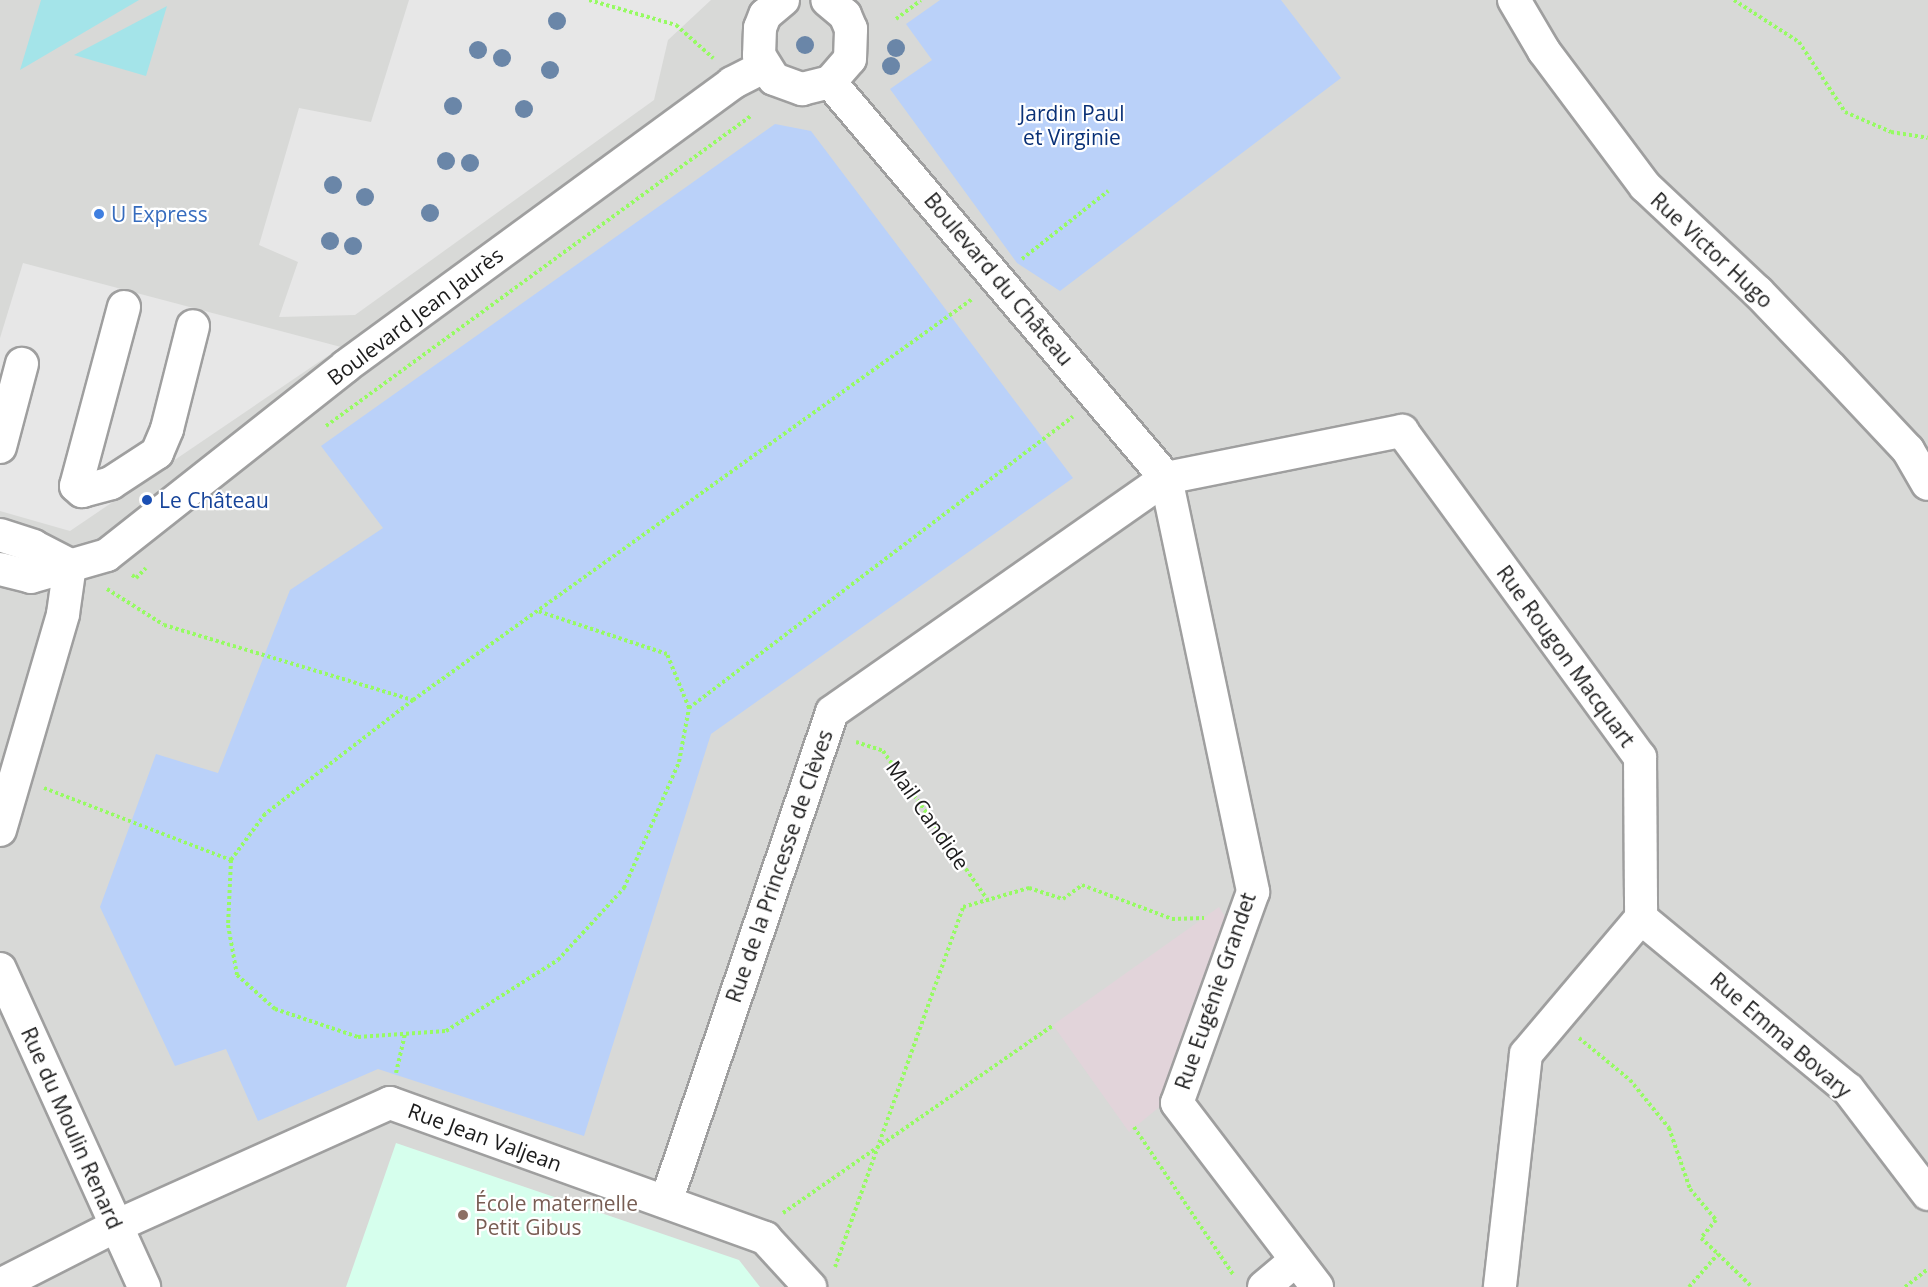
<!DOCTYPE html>
<html>
<head>
<meta charset="utf-8">
<style>
	body { margin:0 }
	#map { position:relative; width:1928px; height:1287px; overflow:hidden; background:#e0ede3; font-family:"Open Sans",sans-serif }
	div>[style] { position:absolute }
	.residential>* { inset:0; background:#d8d9d7; transform-origin:0 0 }
	.education>* { inset:0; background:#d6ffed }
	.grass>* { inset:0; background:#a4e4e9 }
	.park>* { inset:0; background:#bad1f9 }
	.parking>* { inset:0; background:#e7e7e7 }
	.plaza>* { inset:0; background:#e2d4da }
	.path>* { height:4px; margin-top:-2px; transform-origin:0; background:repeating-linear-gradient(90deg,#96fb62 0 3px,transparent 0 6px) }
	.roads { filter:drop-shadow(2px 0 #9f9f9f) drop-shadow(-2px 0 #9f9f9f) drop-shadow(0 2px #9f9f9f) drop-shadow(0 -2px #9f9f9f) }
	.minor>* { height:32px; margin:-16px; padding:0 16px; transform-origin:16px; border-radius:16px; background:#fff }
	.trees>* { width:18px; height:18px; margin:-9px; border-radius:50%; background:#6a86a8 }
	.dots>* { width:16px; height:16px; translate:-50% -50%; box-sizing:border-box; border:3px solid #fff; border-radius:50% }
	span { translate:-50% -50%; white-space:nowrap; text-align:center; line-height:1.15; -webkit-text-stroke:4.5px #fff; paint-order:stroke }
	.park-label { font-size:21px; color:#0a3177 }
	.shop-label { font-size:21px; color:#366cbe }
	.left { translate:0 -50%; text-align:left }
	.street-label { font-size:21px; color:#1b1b1b }
	.transit-label { font-size:21px; color:#164399 }
	.education-label { font-size:21px; color:#785e54 }
</style>
</head>
<body>
<div id="map">
	<div class="residential">
		<div style="left:0;top:0;width:1928px;height:1287px"></div>
	</div>
	<div class="education">
		<div style="clip-path:polygon(396px 1143px,739px 1260px,760px 1287px,346px 1287px)"></div>
	</div>
	<div class="grass">
		<div style="clip-path:polygon(41px 0,139px 0,20px 70px)"></div>
		<div style="clip-path:polygon(167px 6px,146px 76px,74px 55px)"></div>
	</div>
	<div class="park">
		<div style="clip-path:polygon(940px 0,1281px 0,1341px 78px,1060px 291px,1017px 263px,890px 89px,932px 60px,906px 24px)"></div>
		<div style="clip-path:polygon(775px 124px,811px 131px,1073px 478px,711px 734px,584px 1136px,378px 1069px,258px 1121px,226px 1049px,175px 1066px,100px 907px,156px 754px,218px 773px,290px 590px,383px 528px,321px 446px)"></div>
	</div>
	<div class="parking">
		<div style="clip-path:polygon(409px 0,711px 0,668px 40px,654px 100px,355px 315px,279px 317px,298px 262px,259px 245px,299px 108px,371px 122px)"></div>
		<div style="clip-path:polygon(23px 263px,341px 347px,70px 531px,0 511px,0 338px)"></div>
	</div>
	<div class="plaza">
		<div style="clip-path:polygon(1219px 907px,1227px 920px,1169px 1099px,1129px 1132px,1053px 1025px)"></div>
	</div>
	<div class="path">
		<div style="left:589px;top:0;width:91px;rotate:16deg"></div>
		<div style="left:676px;top:25px;width:50px;rotate:41.7deg"></div>
		<div style="left:1734px;top:0;width:77px;rotate:32.9deg"></div>
		<div style="left:1799px;top:42px;width:84px;rotate:56.7deg"></div>
		<div style="left:1845px;top:112px;width:50px;rotate:23.5deg"></div>
		<div style="left:1891px;top:132px;width:37px;rotate:9deg"></div>
		<div style="left:896px;top:19px;width:31px;rotate:-37deg"></div>
		<div style="left:1022px;top:259px;width:110px;rotate:-38.3deg"></div>
		<div style="left:326px;top:426px;width:527px;rotate:-36.13deg"></div>
		<div style="left:132px;top:575px;width:5px;rotate:37deg"></div>
		<div style="left:136px;top:578px;width:14px;rotate:-45deg"></div>
		<div style="left:107px;top:589px;width:67px;rotate:32.3deg"></div>
		<div style="left:164px;top:625px;width:260px;rotate:16.8deg"></div>
		<div style="left:413px;top:700px;width:688px;rotate:-35.65deg"></div>
		<div style="left:413px;top:700px;width:187px;rotate:142.4deg"></div>
		<div style="left:265px;top:814px;width:57px;rotate:126.5deg"></div>
		<div style="left:231px;top:860px;width:65px;rotate:92.6deg"></div>
		<div style="left:228px;top:925px;width:51px;rotate:79.8deg"></div>
		<div style="left:237px;top:975px;width:51px;rotate:41.8deg"></div>
		<div style="left:275px;top:1009px;width:88px;rotate:18.6deg"></div>
		<div style="left:358px;top:1037px;width:88px;rotate:-3.9deg"></div>
		<div style="left:446px;top:1031px;width:133px;rotate:-32.4deg"></div>
		<div style="left:558px;top:960px;width:98px;rotate:-47.5deg"></div>
		<div style="left:624px;top:888px;width:137px;rotate:-66.4deg"></div>
		<div style="left:679px;top:762px;width:55px;rotate:-79.5deg"></div>
		<div style="left:689px;top:708px;width:58px;rotate:-112.2deg"></div>
		<div style="left:667px;top:654px;width:136px;rotate:-161.6deg"></div>
		<div style="left:689px;top:708px;width:482px;rotate:-37.2deg"></div>
		<div style="left:856px;top:742px;width:28px;rotate:18deg"></div>
		<div style="left:883px;top:751px;width:181px;rotate:54.9deg"></div>
		<div style="left:44px;top:788px;width:200px;rotate:21.1deg"></div>
		<div style="left:1579px;top:1038px;width:66px;rotate:39.5deg"></div>
		<div style="left:1630px;top:1080px;width:62px;rotate:50.9deg"></div>
		<div style="left:1669px;top:1128px;width:65px;rotate:71deg"></div>
		<div style="left:1690px;top:1189px;width:40px;rotate:50deg"></div>
		<div style="left:1716px;top:1220px;width:23px;rotate:130deg"></div>
		<div style="left:1701px;top:1238px;width:23px;rotate:43deg"></div>
		<div style="left:396px;top:1073px;width:40px;rotate:-77deg"></div>
		<div style="left:1134px;top:1127px;width:179px;rotate:56.1deg"></div>
		<div style="left:783px;top:1213px;width:329px;rotate:-34.8deg"></div>
		<div style="left:835px;top:1267px;width:382px;rotate:-70.4deg"></div>
		<div style="left:963px;top:907px;width:69px;rotate:-16.1deg"></div>
		<div style="left:1029px;top:888px;width:36px;rotate:18deg"></div>
		<div style="left:1063px;top:899px;width:24px;rotate:-36deg"></div>
		<div style="left:1082px;top:885px;width:96px;rotate:20.7deg"></div>
		<div style="left:1172px;top:919px;width:32px;rotate:-2deg"></div>
		<div style="left:1689px;top:1287px;width:44px;rotate:-48.7deg"></div>
		<div style="left:1718px;top:1254px;width:47px;rotate:44.1deg"></div>
		<div style="left:1905px;top:1287px;width:29px;rotate:-38deg"></div>
	</div>
	<div class="roads">
		<div class="minor">
			<div style="left:783px;top:0;width:23px;rotate:140deg"></div>
			<div style="left:765px;top:15px;width:14px;rotate:111deg"></div>
			<div style="left:760px;top:28px;width:27px;rotate:92deg"></div>
			<div style="left:759px;top:55px;width:28px;rotate:58deg"></div>
			<div style="left:774px;top:79px;width:30px;rotate:20deg"></div>
			<div style="left:802px;top:89px;width:29px;rotate:-14deg"></div>
			<div style="left:830px;top:82px;width:30px;rotate:-49deg"></div>
			<div style="left:850px;top:59px;width:30px;rotate:-88deg"></div>
			<div style="left:851px;top:29px;width:15px;rotate:-113deg"></div>
			<div style="left:845px;top:15px;width:23px;rotate:-140deg"></div>
			<div style="left:1514px;top:0;width:59px;rotate:59.5deg"></div>
			<div style="left:1544px;top:51px;width:169px;rotate:53.2deg"></div>
			<div style="left:1645px;top:186px;width:155px;rotate:43.2deg"></div>
			<div style="left:1758px;top:292px;width:104px;rotate:46.2deg"></div>
			<div style="left:1830px;top:367px;width:114px;rotate:46.8deg"></div>
			<div style="left:1908px;top:450px;width:39px;rotate:60deg"></div>
			<div style="left:830px;top:82px;width:519px;rotate:49.69deg"></div>
			<div style="left:1166px;top:478px;width:423px;rotate:78.1deg"></div>
			<div style="left:1253px;top:892px;width:224px;rotate:109.8deg"></div>
			<div style="left:1177px;top:1103px;width:231px;rotate:52.7deg"></div>
			<div style="left:124px;top:307px;width:185px;rotate:105deg"></div>
			<div style="left:76px;top:486px;width:8px;rotate:40deg"></div>
			<div style="left:82px;top:491px;width:30px;rotate:-15deg"></div>
			<div style="left:111px;top:483px;width:55px;rotate:-33.1deg"></div>
			<div style="left:157px;top:453px;width:26px;rotate:-67deg"></div>
			<div style="left:167px;top:429px;width:106px;rotate:-75.8deg"></div>
			<div style="left:0;top:447px;width:86px;rotate:-75.2deg"></div>
			<div style="left:0;top:535px;width:35px;rotate:18deg"></div>
			<div style="left:33px;top:546px;width:42px;rotate:27.2deg"></div>
			<div style="left:0;top:569px;width:32px;rotate:14deg"></div>
			<div style="left:31px;top:577px;width:79px;rotate:-16.1deg"></div>
			<div style="left:107px;top:555px;width:305px;rotate:-38.3deg"></div>
			<div style="left:346px;top:366px;width:479px;rotate:-36.2deg"></div>
			<div style="left:732px;top:83px;width:36px;rotate:-27deg"></div>
			<div style="left:0;top:830px;width:225px;rotate:-73.7deg"></div>
			<div style="left:63px;top:614px;width:49px;rotate:-81.9deg"></div>
			<div style="left:1641px;top:918px;width:268px;rotate:39.6deg"></div>
			<div style="left:1848px;top:1089px;width:132px;rotate:52.7deg"></div>
			<div style="left:0;top:969px;width:349px;rotate:65.6deg"></div>
			<div style="left:666px;top:1202px;width:517px;rotate:-71.28deg"></div>
			<div style="left:832px;top:712px;width:408px;rotate:-35deg"></div>
			<div style="left:1166px;top:478px;width:241px;rotate:-11.3deg"></div>
			<div style="left:1402px;top:431px;width:404px;rotate:53.9deg"></div>
			<div style="left:1640px;top:757px;width:161px;rotate:89.6deg"></div>
			<div style="left:1641px;top:918px;width:178px;rotate:130.2deg"></div>
			<div style="left:1526px;top:1054px;width:234px;rotate:96.4deg"></div>
			<div style="left:0;top:1285px;width:130px;rotate:-27deg"></div>
			<div style="left:116px;top:1226px;width:300px;rotate:-24.2deg"></div>
			<div style="left:390px;top:1103px;width:399px;rotate:19.8deg"></div>
			<div style="left:765px;top:1238px;width:67px;rotate:47.4deg"></div>
			<div style="left:1264px;top:1287px;width:42px;rotate:-40.2deg"></div>
		</div>
	</div>
	<div class="trees">
		<div style="left:557px;top:21px"></div>
		<div style="left:805px;top:45px"></div>
		<div style="left:896px;top:48px"></div>
		<div style="left:478px;top:50px"></div>
		<div style="left:502px;top:58px"></div>
		<div style="left:891px;top:66px"></div>
		<div style="left:550px;top:70px"></div>
		<div style="left:453px;top:106px"></div>
		<div style="left:524px;top:109px"></div>
		<div style="left:446px;top:161px"></div>
		<div style="left:470px;top:163px"></div>
		<div style="left:333px;top:185px"></div>
		<div style="left:365px;top:197px"></div>
		<div style="left:430px;top:213px"></div>
		<div style="left:330px;top:241px"></div>
		<div style="left:353px;top:246px"></div>
	</div>
	<div class="dots">
		<div style="left:99px;top:214px;background:#3f7fe0"></div>
		<div style="left:147px;top:500px;background:#1a4fb4"></div>
		<div style="left:463px;top:1215px;background:#8d6e63"></div>
	</div>
	<div class="park-label">
		<span style="left:1072px;top:125px">Jardin Paul<br>et Virginie</span>
	</div>
	<div class="shop-label">
		<span class="left" style="left:111px;top:214px">U Express</span>
	</div>
	<div class="street-label">
		<span style="left:1712px;top:250px;rotate:43deg">Rue Victor Hugo</span>
		<span style="left:999px;top:279px;rotate:50deg">Boulevard du Château</span>
		<span style="left:415px;top:316px;rotate:-37deg">Boulevard Jean Jaurès</span>
		<span style="left:1566px;top:656px;rotate:54deg">Rue Rougon Macquart</span>
		<span style="left:928px;top:815px;rotate:55deg">Mail Candide</span>
		<span style="left:779px;top:866px;rotate:-71deg">Rue de la Princesse de Clèves</span>
		<span style="left:1215px;top:991px;rotate:-71deg">Rue Eugénie Grandet</span>
		<span style="left:1781px;top:1035px;rotate:41deg">Rue Emma Bovary</span>
		<span style="left:72px;top:1128px;rotate:66deg">Rue du Moulin Renard</span>
		<span style="left:485px;top:1137px;rotate:20deg">Rue Jean Valjean</span>
	</div>
	<div class="transit-label">
		<span class="left" style="left:159px;top:500px">Le Château</span>
	</div>
	<div class="education-label">
		<span class="left" style="left:475px;top:1215px">École maternelle<br>Petit Gibus</span>
	</div>
</div>
</body>
</html>
